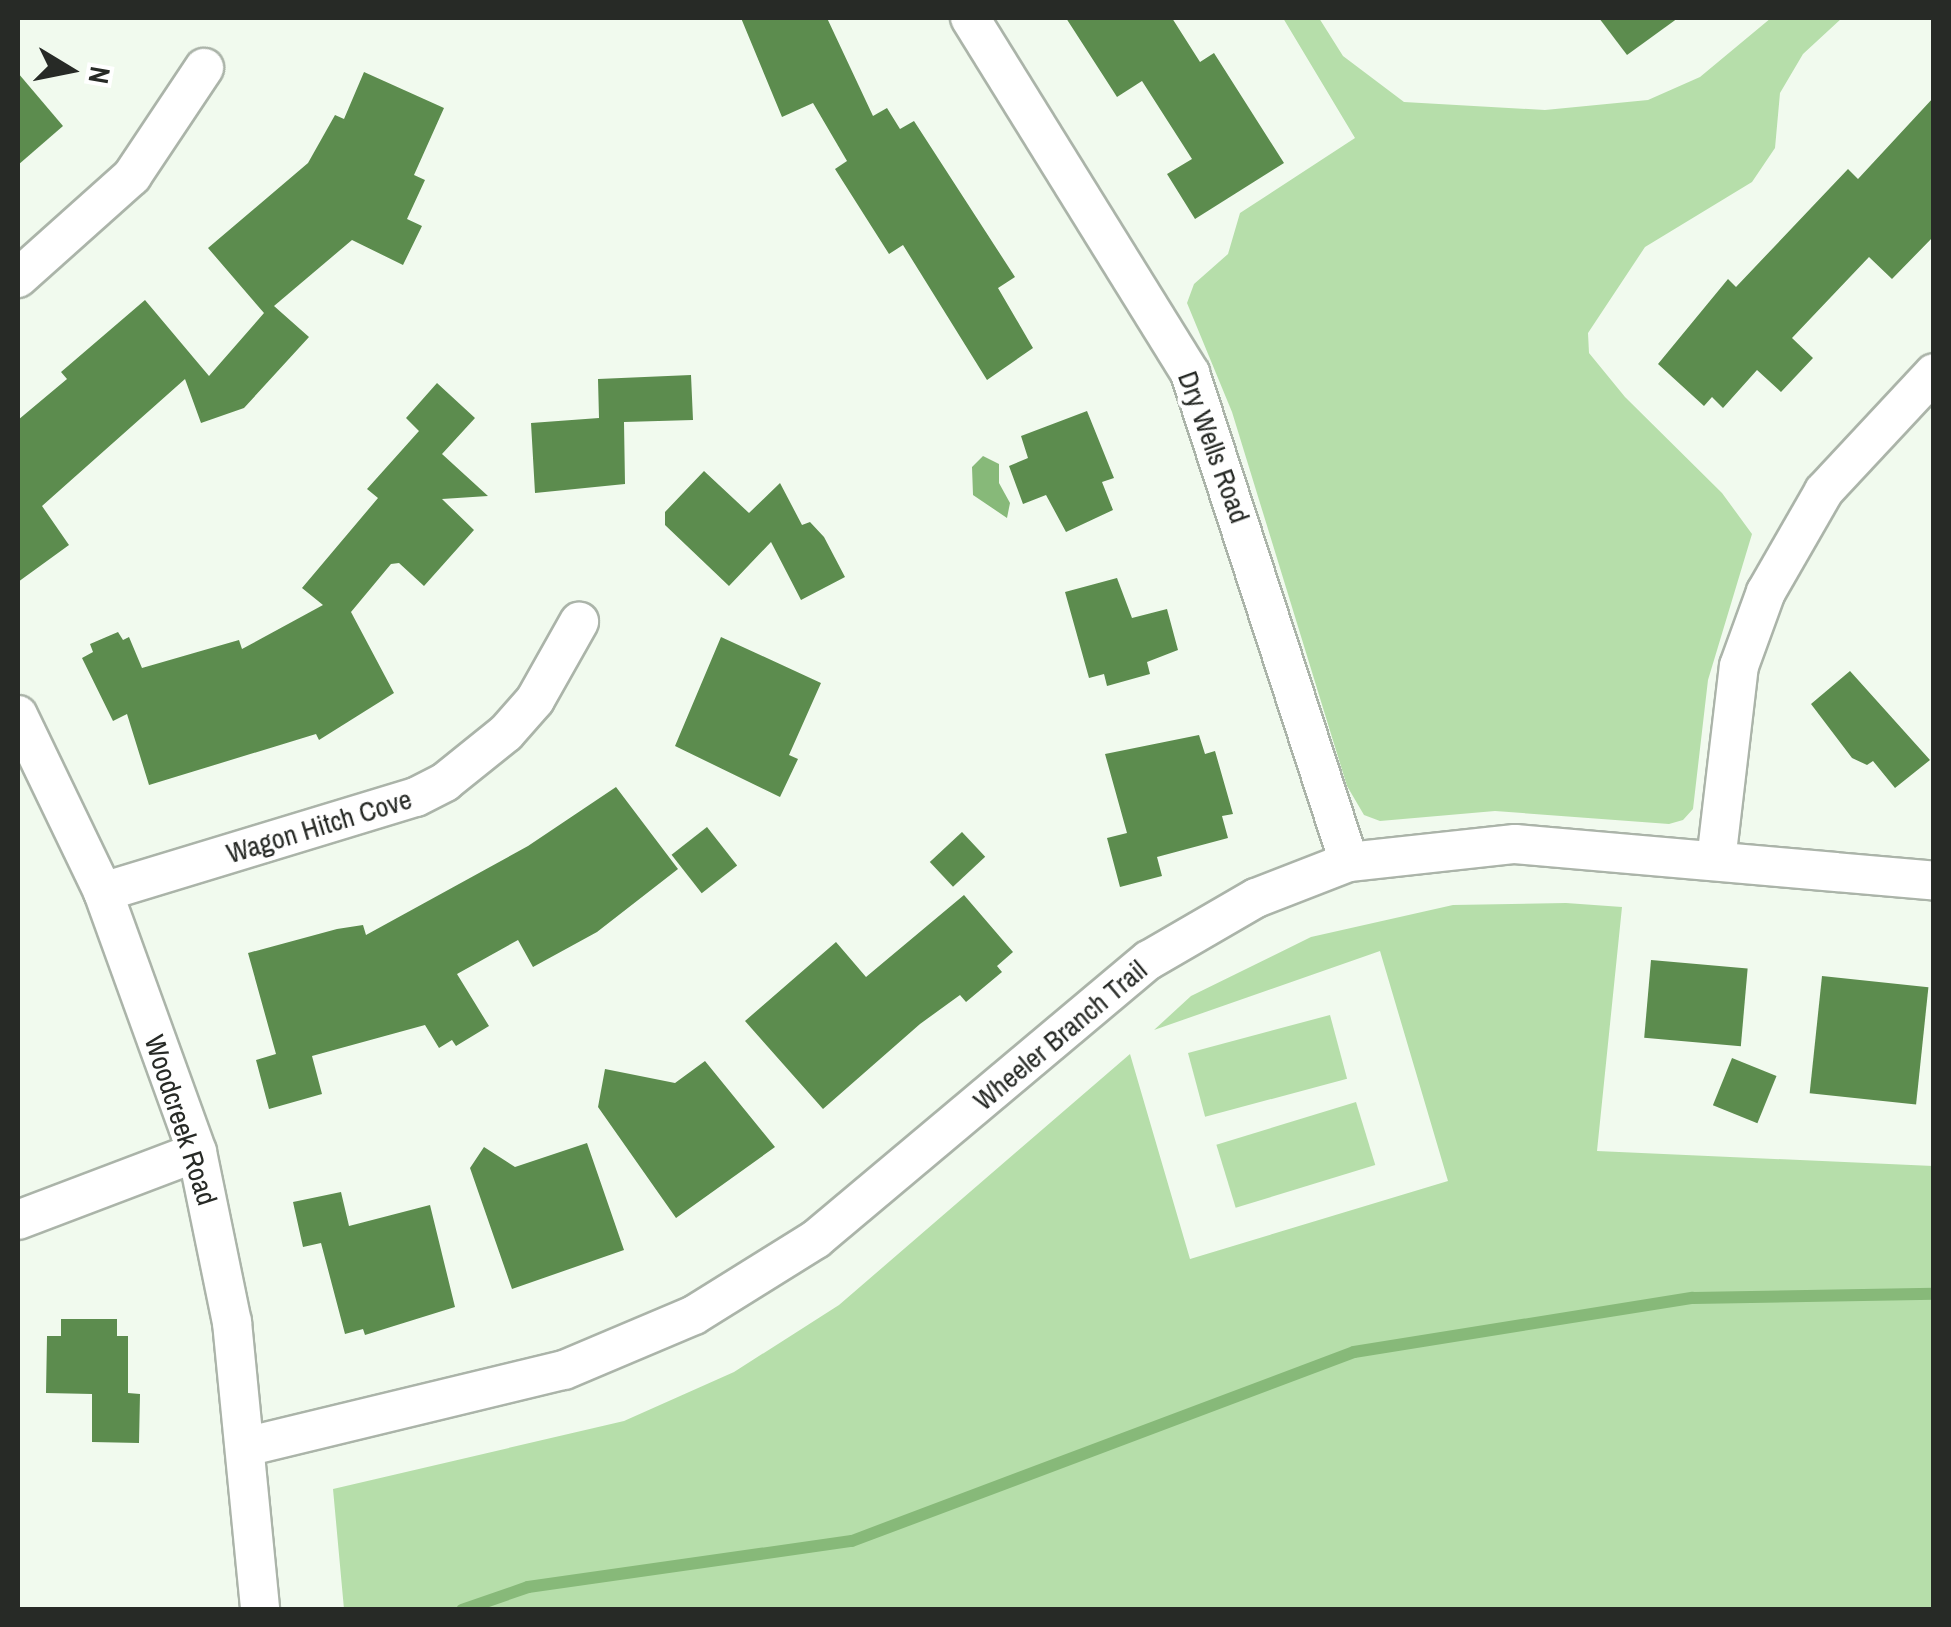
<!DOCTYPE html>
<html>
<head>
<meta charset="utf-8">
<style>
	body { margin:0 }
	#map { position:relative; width:1951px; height:1627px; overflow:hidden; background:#f1faee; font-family:"Archivo Narrow",sans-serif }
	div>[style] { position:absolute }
	.green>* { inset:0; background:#b6deaa; transform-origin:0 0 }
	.water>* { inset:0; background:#87b979 }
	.stream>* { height:12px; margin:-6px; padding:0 6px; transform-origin:6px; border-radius:6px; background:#87b979 }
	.building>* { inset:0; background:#5c8c4e; transform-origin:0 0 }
	.roads { filter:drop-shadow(2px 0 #abb4a9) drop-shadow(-2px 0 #abb4a9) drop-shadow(0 2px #abb4a9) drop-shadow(0 -2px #abb4a9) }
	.minor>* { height:38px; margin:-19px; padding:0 19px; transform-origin:19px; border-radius:19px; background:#fff }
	span { translate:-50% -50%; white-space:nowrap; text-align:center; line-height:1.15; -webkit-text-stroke:8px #fff; paint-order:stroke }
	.street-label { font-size:28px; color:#272a26 }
	.frame { position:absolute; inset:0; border:20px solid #272a26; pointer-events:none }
	.north { position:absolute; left:20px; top:20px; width:100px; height:100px; -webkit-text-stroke:8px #fff; paint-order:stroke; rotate:100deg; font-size:28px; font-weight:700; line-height:40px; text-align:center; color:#272a26 }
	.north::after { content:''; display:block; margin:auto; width:35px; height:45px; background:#272a26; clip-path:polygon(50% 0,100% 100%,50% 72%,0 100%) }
</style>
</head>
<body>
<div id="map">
	<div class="green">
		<div style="clip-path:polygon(1283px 18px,1319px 18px,1343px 56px,1404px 102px,1545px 110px,1648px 100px,1700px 77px,1771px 18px,1842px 18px,1803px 54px,1780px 93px,1775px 148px,1752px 182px,1645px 247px,1588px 333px,1589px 353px,1625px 397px,1722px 493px,1752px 534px,1708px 680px,1693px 809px,1683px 820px,1669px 824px,1495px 811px,1380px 821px,1364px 815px,1347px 786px,1232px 412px,1187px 303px,1194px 284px,1228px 254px,1240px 213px,1355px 138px)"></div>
		<div style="clip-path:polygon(1566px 903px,1622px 907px,1597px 1151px,1933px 1166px,1933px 1609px,344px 1609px,333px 1489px,624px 1421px,734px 1372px,839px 1305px,1130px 1054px,1190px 1259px,1448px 1181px,1380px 951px,1154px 1030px,1191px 996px,1311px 937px,1453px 905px)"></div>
		<div style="left:1330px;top:1015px;width:66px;height:147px;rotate:75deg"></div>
		<div style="left:1356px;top:1102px;width:66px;height:146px;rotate:73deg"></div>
	</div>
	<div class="water">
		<div style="clip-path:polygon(983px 456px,999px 464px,999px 483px,1010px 503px,1007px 518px,973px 495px,972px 467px)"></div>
	</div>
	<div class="stream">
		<div style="left:462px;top:1610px;width:70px;rotate:-19.2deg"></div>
		<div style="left:528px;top:1587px;width:327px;rotate:-8.1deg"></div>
		<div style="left:852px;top:1541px;width:536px;rotate:-20.63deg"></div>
		<div style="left:1354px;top:1352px;width:343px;rotate:-9.1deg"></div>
		<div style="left:1693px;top:1298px;width:241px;rotate:-1deg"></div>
	</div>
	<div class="building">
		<div style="clip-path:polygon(741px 18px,827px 18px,873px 116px,887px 108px,900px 129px,914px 121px,1015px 277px,998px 288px,1033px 348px,987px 380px,903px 245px,889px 254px,835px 169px,847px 161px,813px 103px,782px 117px)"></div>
		<div style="clip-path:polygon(1066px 18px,1172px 18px,1200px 62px,1214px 53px,1284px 163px,1195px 219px,1167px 174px,1192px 159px,1142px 81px,1117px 97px)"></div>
		<div style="clip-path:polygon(1599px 18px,1678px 18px,1627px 55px)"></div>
		<div style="clip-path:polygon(364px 72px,444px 108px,414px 175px,425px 180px,407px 219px,422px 226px,403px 265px,352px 240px,274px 306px,309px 337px,244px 408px,201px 423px,185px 379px,42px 506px,69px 545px,18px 582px,18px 420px,67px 379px,61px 372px,145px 300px,209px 376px,264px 313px,208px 248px,308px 163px,335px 115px,344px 119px)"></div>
		<div style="clip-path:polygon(18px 73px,63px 126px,18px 165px)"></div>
		<div style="clip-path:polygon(1934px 97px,1934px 236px,1892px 279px,1869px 257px,1792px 338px,1813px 358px,1781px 392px,1757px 370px,1723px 408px,1712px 397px,1704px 406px,1658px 364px,1728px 279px,1736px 287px,1848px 169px,1858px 179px)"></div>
		<div style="clip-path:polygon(691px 375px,693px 420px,624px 422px,625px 484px,535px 493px,531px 423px,599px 418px,598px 379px)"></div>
		<div style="clip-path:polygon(437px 383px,475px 418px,442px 454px,488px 496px,442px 499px,474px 530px,424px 586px,399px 563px,391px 564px,351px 612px,394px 693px,319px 740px,316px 734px,149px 785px,127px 714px,113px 721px,82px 658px,93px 652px,90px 644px,118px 632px,123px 640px,129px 637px,142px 668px,239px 640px,242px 649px,323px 605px,302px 588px,378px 498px,367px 489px,419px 431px,406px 418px)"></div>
		<div style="clip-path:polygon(1087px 411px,1114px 478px,1102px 482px,1113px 510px,1066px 532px,1046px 495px,1023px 504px,1009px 466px,1028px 458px,1021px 436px)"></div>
		<div style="clip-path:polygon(704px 471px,749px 513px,780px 483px,802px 525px,810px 522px,824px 537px,845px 577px,801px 600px,771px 542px,729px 586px,665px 525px,665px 512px)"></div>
		<div style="clip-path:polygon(1117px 578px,1132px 618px,1167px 609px,1178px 650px,1147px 662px,1150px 674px,1107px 686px,1104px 674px,1089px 678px,1065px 592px)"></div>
		<div style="clip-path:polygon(721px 637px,821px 683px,789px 755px,798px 759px,780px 797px,675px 746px)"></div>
		<div style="clip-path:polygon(1850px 671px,1930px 760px,1895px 788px,1873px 761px,1867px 765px,1852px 758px,1811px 704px)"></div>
		<div style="clip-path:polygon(1199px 735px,1205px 754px,1215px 751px,1233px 814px,1222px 816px,1228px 838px,1157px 857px,1162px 876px,1120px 887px,1107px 838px,1127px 833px,1105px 754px)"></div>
		<div style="clip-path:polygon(616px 787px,678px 869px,597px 932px,533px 967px,518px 940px,457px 974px,489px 1026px,456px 1046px,452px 1040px,439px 1048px,425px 1025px,312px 1056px,322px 1094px,269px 1109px,256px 1060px,276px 1054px,248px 953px,337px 929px,363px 925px,366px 935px,528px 846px)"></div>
		<div style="left:707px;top:827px;width:49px;height:45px;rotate:52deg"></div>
		<div style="left:962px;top:832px;width:34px;height:44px;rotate:47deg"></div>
		<div style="clip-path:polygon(964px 895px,1013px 952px,997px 966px,1002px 972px,966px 1002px,960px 995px,920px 1024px,823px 1109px,745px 1021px,836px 942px,866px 977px)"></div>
		<div style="left:1651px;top:960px;width:97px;height:78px;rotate:5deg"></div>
		<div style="left:1822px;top:976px;width:107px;height:118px;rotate:6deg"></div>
		<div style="left:1732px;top:1058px;width:48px;height:51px;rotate:22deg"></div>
		<div style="clip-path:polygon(705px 1061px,775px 1147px,676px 1218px,598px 1107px,605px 1069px,675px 1083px)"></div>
		<div style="clip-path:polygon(587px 1143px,624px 1250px,512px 1289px,470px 1168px,484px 1147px,515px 1167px)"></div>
		<div style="clip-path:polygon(341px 1192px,349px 1226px,430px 1205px,455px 1307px,365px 1335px,363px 1329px,345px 1334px,321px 1243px,303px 1247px,293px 1202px)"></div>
		<div style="clip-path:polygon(61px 1319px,117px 1319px,117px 1336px,128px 1336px,128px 1393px,140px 1394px,139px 1443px,92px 1442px,92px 1394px,46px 1393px,47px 1336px,61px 1336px)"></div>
	</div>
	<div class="roads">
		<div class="minor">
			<div style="left:970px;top:18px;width:418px;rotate:58.2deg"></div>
			<div style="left:1190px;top:373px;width:514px;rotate:71.99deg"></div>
			<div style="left:18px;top:278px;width:153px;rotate:-41.8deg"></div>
			<div style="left:132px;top:176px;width:130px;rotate:-56.3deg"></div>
			<div style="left:18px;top:715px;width:196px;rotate:64.3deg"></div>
			<div style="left:103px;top:892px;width:276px;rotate:70.1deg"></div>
			<div style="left:197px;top:1152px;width:174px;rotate:78.4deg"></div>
			<div style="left:232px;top:1322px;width:289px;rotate:84.4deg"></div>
			<div style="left:1716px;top:861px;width:196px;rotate:-83.3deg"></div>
			<div style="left:1739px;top:666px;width:79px;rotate:-70deg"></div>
			<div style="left:1766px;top:592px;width:116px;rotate:-60.1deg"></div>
			<div style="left:1824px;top:491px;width:161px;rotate:-47deg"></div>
			<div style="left:103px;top:892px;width:327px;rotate:-16.9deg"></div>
			<div style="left:416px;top:797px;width:33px;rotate:-27deg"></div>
			<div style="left:445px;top:782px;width:78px;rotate:-38.8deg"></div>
			<div style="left:506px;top:733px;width:44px;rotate:-48.7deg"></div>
			<div style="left:535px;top:700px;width:90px;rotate:-60.6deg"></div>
			<div style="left:18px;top:1220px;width:191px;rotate:-20.8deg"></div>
			<div style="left:249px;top:1446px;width:324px;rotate:-13.6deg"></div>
			<div style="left:564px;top:1370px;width:141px;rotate:-22.9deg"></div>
			<div style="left:694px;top:1315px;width:144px;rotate:-31.9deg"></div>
			<div style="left:816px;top:1239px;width:434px;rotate:-40deg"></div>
			<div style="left:1149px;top:960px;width:124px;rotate:-30.1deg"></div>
			<div style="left:1256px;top:898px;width:100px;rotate:-21.2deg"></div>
			<div style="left:1349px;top:862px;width:167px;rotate:-6.2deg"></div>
			<div style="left:1515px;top:844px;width:421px;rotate:5deg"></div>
		</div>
	</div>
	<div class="street-label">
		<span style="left:1214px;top:447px;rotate:70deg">Dry Wells Road</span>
		<span style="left:319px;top:826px;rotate:-17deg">Wagon Hitch Cove</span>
		<span style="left:1060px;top:1035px;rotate:-40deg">Wheeler Branch Trail</span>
		<span style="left:181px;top:1120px;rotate:72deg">Woodcreek Road</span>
	</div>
	<div class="frame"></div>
	<div class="north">N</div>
</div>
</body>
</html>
